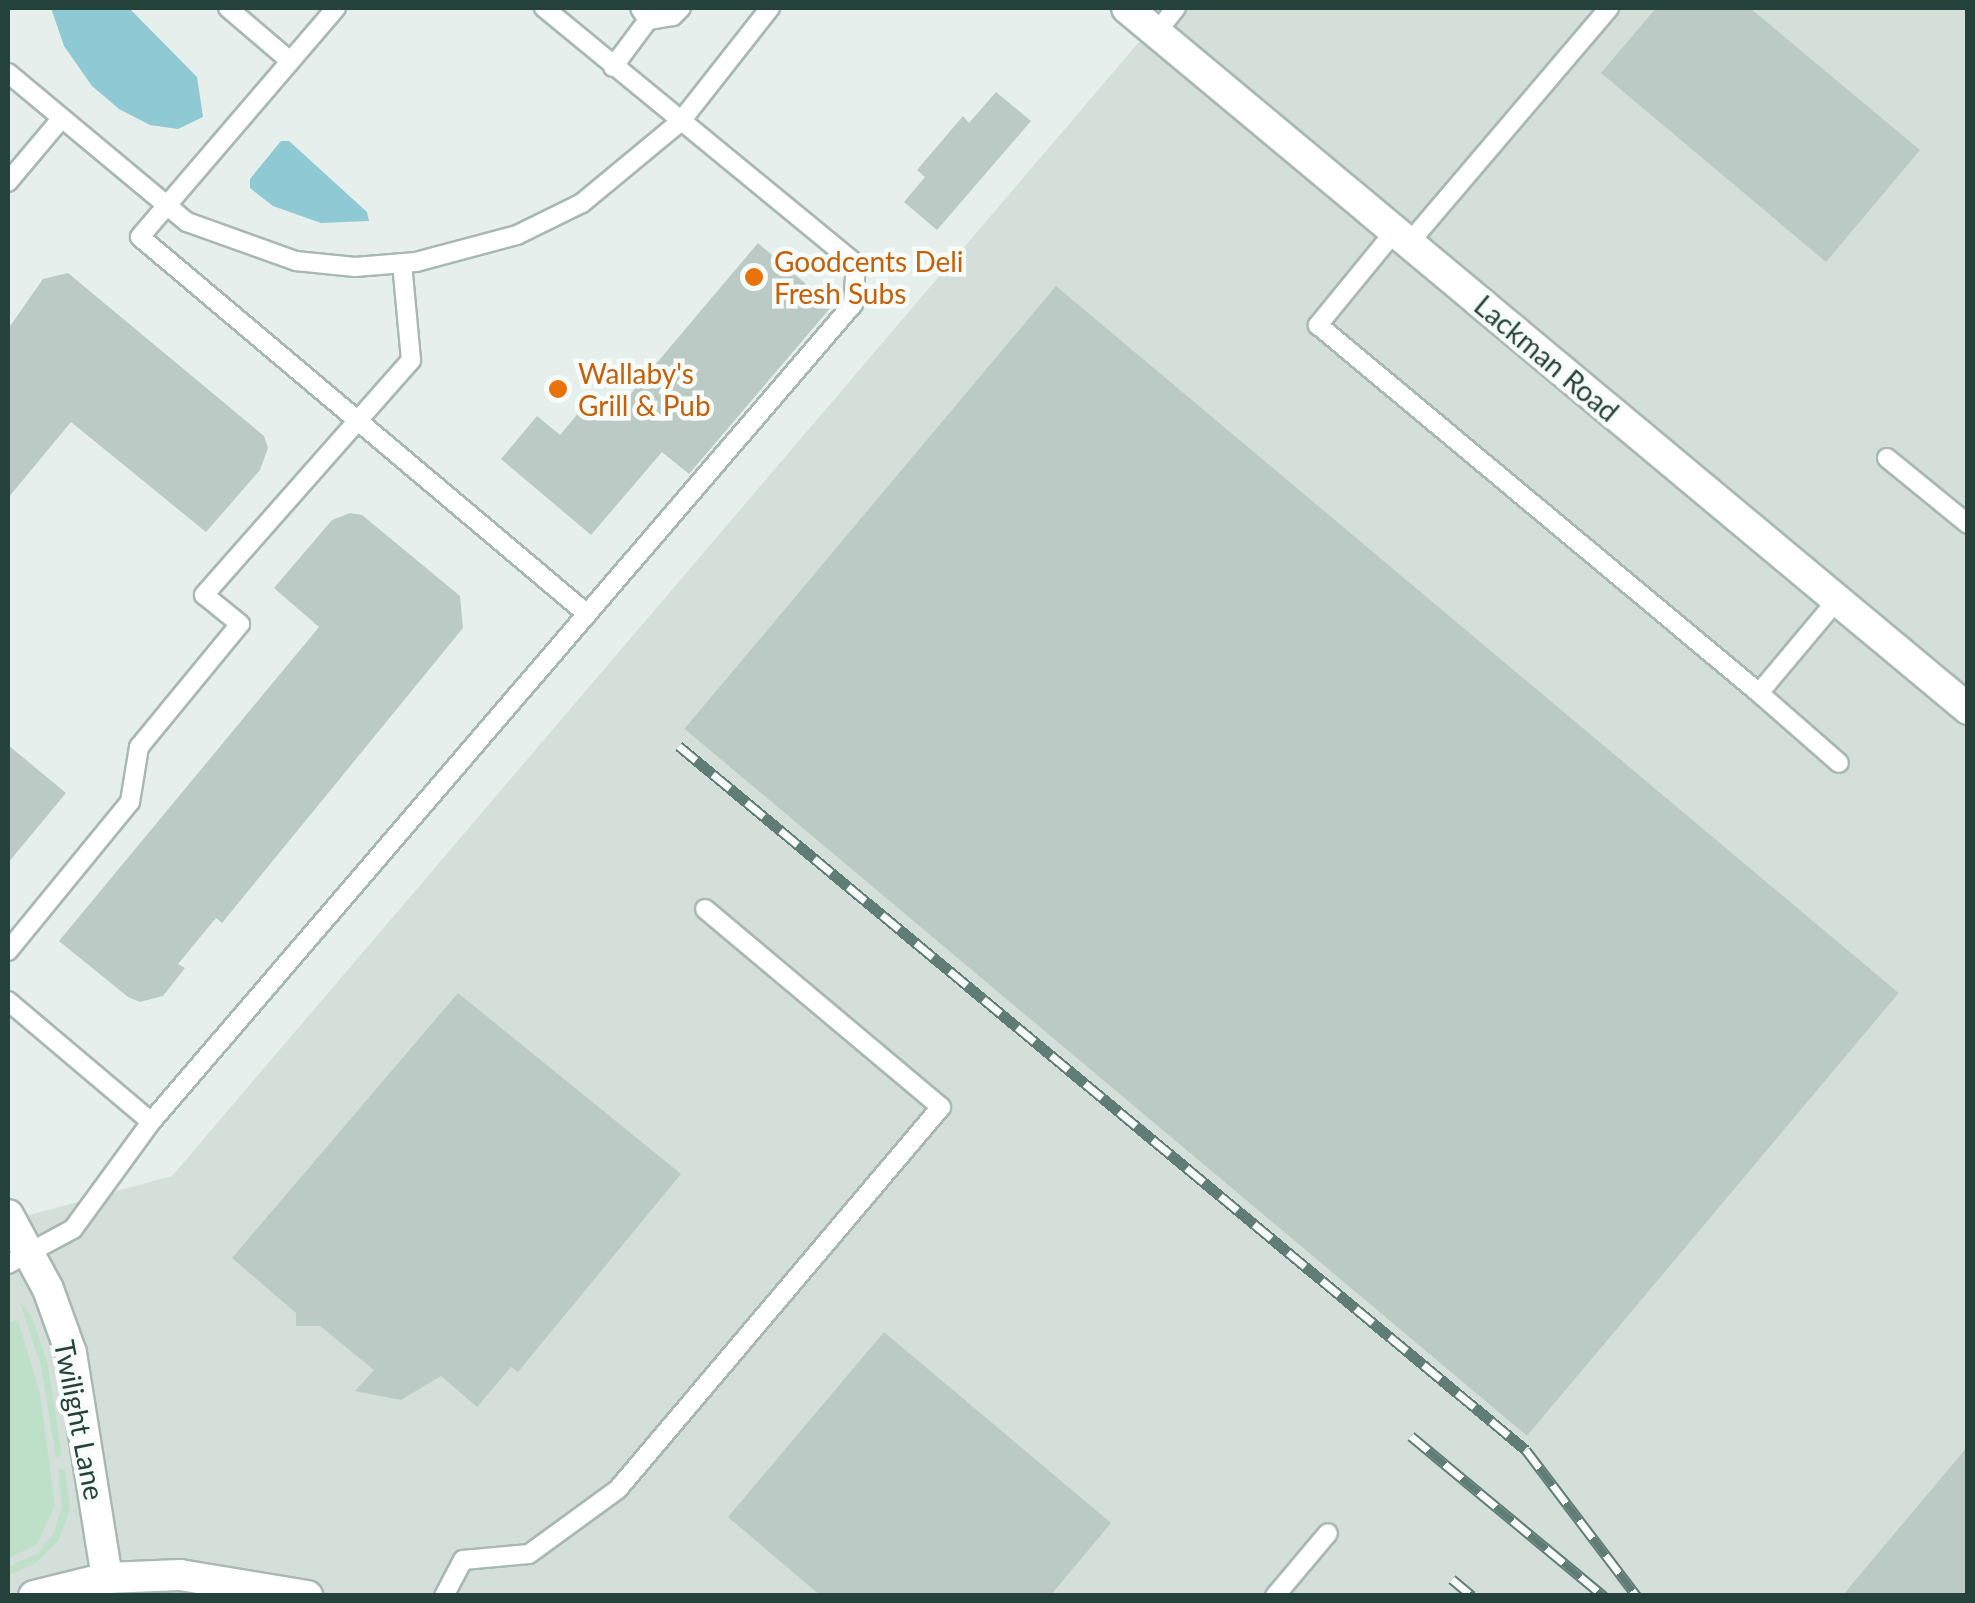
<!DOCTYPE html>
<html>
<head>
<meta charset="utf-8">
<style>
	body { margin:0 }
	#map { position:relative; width:1975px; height:1603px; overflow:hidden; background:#e6efeb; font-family:Lato,sans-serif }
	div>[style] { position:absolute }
	.built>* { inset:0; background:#d4dfda }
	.green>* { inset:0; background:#bfe0c8 }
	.water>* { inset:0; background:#8ec9d4 }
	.building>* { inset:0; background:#bbcac4; transform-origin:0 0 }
	.roads { filter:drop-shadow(2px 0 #a8b8b2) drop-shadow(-2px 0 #a8b8b2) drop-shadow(0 2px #a8b8b2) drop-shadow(0 -2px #a8b8b2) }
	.service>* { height:18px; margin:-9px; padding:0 9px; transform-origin:9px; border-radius:9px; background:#fff }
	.minor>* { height:30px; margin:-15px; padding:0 15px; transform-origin:15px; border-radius:15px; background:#fff }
	.secondary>* { height:30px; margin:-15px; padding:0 15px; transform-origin:15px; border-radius:15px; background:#fff }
	.rail>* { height:11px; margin-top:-5.5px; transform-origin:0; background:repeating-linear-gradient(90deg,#f7fbf9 0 22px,#5f7d75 0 44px); box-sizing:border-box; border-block:2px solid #5f7d75 }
	.dots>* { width:28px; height:28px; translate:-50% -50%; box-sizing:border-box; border:5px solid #f7fbf9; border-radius:50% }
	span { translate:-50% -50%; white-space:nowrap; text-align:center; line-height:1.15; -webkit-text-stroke:9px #f7fbf9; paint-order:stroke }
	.food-label { font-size:28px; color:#c56008 }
	.left { translate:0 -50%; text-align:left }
	.street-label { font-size:28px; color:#24423a }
	.frame { position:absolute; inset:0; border:10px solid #24423a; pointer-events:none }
</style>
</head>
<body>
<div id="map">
	<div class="built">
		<div style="clip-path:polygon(1168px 8px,1967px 8px,1967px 1595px,8px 1596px,8px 1221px,172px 1176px)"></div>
	</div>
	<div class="green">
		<div style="clip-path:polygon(20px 1302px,31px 1315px,48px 1365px,62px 1456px,56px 1457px,41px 1366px)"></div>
		<div style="clip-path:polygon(18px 1320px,40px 1394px,55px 1506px,37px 1544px,8px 1559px,8px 1323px)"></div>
		<div style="clip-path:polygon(65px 1469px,70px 1509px,59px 1540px,36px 1563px,8px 1575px,8px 1567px,38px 1553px,53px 1535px,62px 1507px,58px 1470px)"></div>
	</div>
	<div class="water">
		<div style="clip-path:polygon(51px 8px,129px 8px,197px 77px,203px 117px,178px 129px,150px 125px,119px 109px,92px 86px,64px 46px)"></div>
		<div style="clip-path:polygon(281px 141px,289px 141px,367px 212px,369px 221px,321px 223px,273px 206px,250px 188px,250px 179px)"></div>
	</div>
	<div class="building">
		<div style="clip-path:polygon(1656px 8px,1750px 8px,1920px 150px,1826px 262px,1601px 73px)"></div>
		<div style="clip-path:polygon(996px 92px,1031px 121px,937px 230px,904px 202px,925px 177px,917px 170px,963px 116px,969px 123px)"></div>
		<div style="clip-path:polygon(758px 243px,832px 306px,689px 474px,662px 452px,591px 535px,501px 459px,537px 416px,560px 435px,596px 392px,617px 410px)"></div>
		<div style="clip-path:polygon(68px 273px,264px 436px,268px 448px,260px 470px,206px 532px,71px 422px,8px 498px,8px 329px,43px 279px)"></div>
		<div style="left:1056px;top:286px;width:1100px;height:578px;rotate:40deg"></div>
		<div style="clip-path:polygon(350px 513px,362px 515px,460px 596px,463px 628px,222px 923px,216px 918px,178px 964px,185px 968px,163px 996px,140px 1002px,128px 997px,59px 941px,319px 627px,274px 588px,332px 520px)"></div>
		<div style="clip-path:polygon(8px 745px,66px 793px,8px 863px)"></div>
		<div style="clip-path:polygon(458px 993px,681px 1174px,518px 1372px,511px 1367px,477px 1407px,441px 1376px,401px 1400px,355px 1391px,374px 1370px,320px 1326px,296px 1326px,296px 1313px,232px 1258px)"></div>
		<div style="clip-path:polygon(884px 1332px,1111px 1523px,1050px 1596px,821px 1596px,728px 1517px)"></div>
		<div style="clip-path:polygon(1968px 1446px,1968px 1596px,1842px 1596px)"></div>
	</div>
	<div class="roads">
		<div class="service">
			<div style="left:228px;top:8px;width:82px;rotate:40.5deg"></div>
			<div style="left:336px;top:8px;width:301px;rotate:130.6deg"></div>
			<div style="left:140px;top:237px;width:585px;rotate:40.14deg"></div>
			<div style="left:648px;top:20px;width:25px;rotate:-9deg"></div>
			<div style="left:673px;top:16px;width:11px;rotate:-45deg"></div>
			<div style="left:1157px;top:32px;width:31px;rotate:-52deg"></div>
			<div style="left:613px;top:67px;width:59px;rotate:-53.3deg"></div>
			<div style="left:648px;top:20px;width:14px;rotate:-124deg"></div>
			<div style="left:8px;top:73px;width:233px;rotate:39.8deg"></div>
			<div style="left:187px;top:222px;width:116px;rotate:19.7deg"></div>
			<div style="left:296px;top:261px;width:59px;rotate:5.8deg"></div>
			<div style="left:355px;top:267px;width:61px;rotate:-4.7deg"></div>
			<div style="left:416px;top:262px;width:105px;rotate:-15deg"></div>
			<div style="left:517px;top:235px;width:72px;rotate:-26.2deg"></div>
			<div style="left:582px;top:203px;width:129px;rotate:-39.6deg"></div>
			<div style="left:681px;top:121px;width:144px;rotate:-51.8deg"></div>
			<div style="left:8px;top:182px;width:82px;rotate:-49.9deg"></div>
			<div style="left:1395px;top:231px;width:122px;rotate:129.3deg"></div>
			<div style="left:1318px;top:325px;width:574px;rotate:39.84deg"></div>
			<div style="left:1759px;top:693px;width:121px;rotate:-50deg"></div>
			<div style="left:1409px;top:243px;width:309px;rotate:-49.6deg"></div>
			<div style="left:1887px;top:458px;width:104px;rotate:39.2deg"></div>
			<div style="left:1759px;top:693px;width:106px;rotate:41.2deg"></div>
			<div style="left:8px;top:951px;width:193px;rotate:-50.7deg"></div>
			<div style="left:130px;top:802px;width:56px;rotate:-80.7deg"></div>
			<div style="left:139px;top:747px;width:159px;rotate:-50.6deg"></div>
			<div style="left:240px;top:624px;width:46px;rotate:-141.1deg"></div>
			<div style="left:204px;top:595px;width:313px;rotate:-48.6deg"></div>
			<div style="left:411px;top:360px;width:97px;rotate:-95.3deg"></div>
			<div style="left:8px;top:1001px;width:187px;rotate:40.2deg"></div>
			<div style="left:151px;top:1122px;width:132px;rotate:126.1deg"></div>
			<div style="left:73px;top:1229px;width:74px;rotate:151.7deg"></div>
			<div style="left:151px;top:1122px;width:1078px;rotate:-49.36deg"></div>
			<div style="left:853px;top:304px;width:40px;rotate:-85.7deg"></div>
			<div style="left:856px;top:264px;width:404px;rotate:-140.6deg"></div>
			<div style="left:444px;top:1596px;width:41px;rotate:-62.2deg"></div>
			<div style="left:463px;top:1560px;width:66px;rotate:-5.2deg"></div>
			<div style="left:529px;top:1554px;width:110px;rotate:-36.1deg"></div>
			<div style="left:618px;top:1489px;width:500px;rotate:-49.78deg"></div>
			<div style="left:941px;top:1107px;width:308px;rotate:-140deg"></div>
			<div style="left:1275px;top:1596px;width:82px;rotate:-49.9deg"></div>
		</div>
		<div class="minor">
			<div style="left:8px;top:1215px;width:84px;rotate:61.6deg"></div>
			<div style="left:48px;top:1289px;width:68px;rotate:70.2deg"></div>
			<div style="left:71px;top:1353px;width:228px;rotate:80.9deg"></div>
			<div style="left:34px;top:1596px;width:75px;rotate:-13.9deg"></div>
			<div style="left:107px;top:1578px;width:73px;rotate:-2.4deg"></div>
			<div style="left:180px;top:1575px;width:129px;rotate:9.4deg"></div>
		</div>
		<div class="secondary">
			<div style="left:1127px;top:8px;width:1095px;rotate:39.81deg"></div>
		</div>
	</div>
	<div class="rail">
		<div style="left:679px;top:746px;width:1101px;rotate:39.73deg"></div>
		<div style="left:1526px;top:1450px;width:183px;rotate:52.8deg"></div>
		<div style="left:1411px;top:1436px;width:251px;rotate:39.7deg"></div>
		<div style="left:1452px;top:1579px;width:26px;rotate:40deg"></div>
	</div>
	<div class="dots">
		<div style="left:754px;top:277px;background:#e8710a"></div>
		<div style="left:558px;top:389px;background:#e8710a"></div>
	</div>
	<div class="food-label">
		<span class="left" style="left:774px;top:277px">Goodcents Deli<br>Fresh Subs</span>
		<span class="left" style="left:578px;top:389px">Wallaby's<br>Grill &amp; Pub</span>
	</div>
	<div class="street-label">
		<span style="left:1547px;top:358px;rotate:40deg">Lackman Road</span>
		<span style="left:80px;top:1420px;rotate:79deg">Twilight Lane</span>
	</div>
	<div class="frame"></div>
</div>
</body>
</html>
